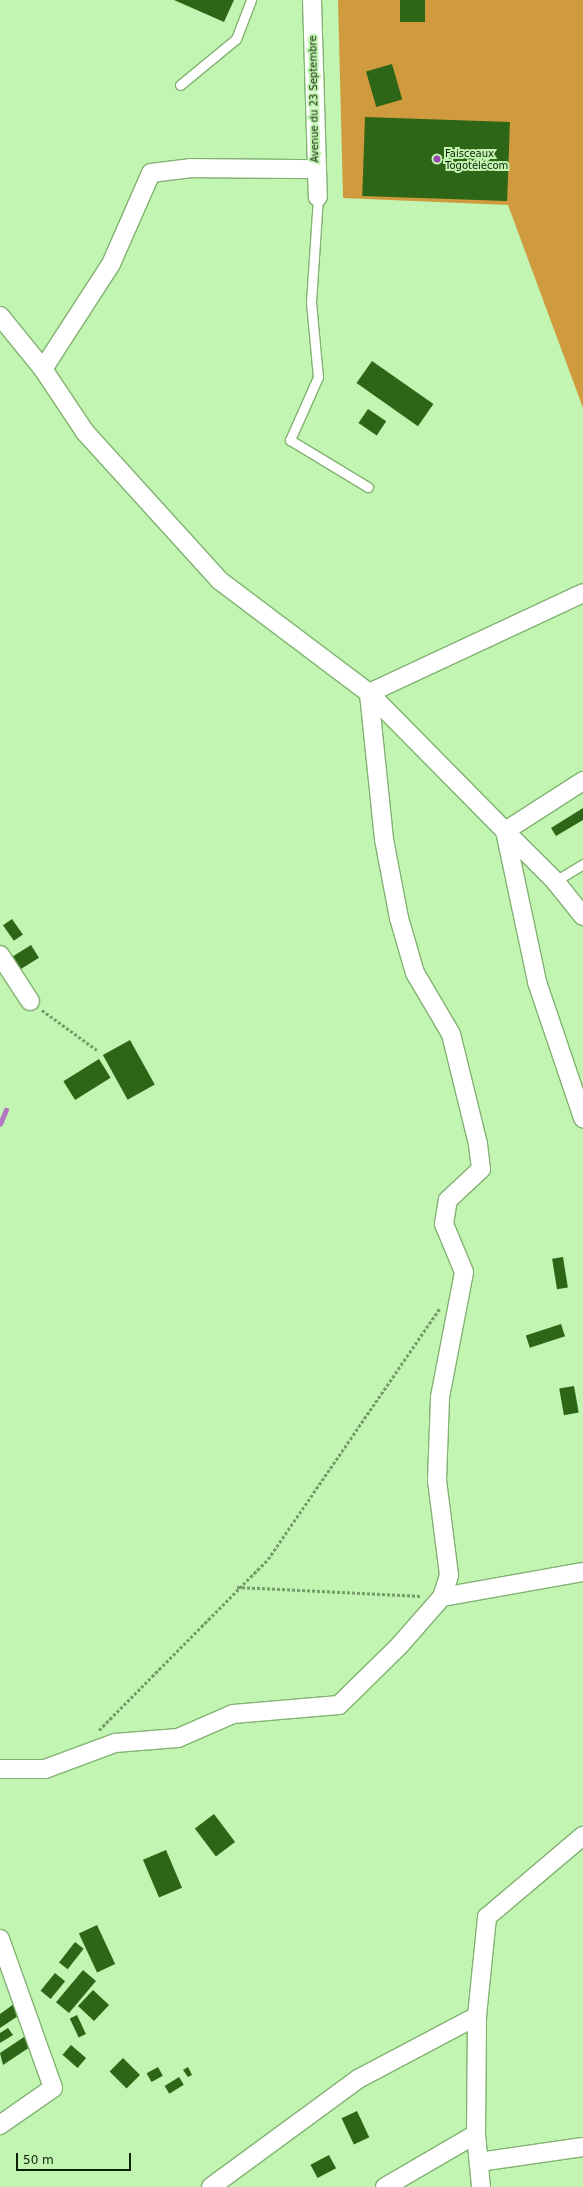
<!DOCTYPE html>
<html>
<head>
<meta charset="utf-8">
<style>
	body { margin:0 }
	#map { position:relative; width:583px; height:2187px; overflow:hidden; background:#c2f5b1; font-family:"DejaVu Sans",sans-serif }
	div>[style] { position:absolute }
	.forest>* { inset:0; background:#d09b3e }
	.stream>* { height:4.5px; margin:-2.25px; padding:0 2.25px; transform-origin:2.25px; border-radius:2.25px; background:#b177c3 }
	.building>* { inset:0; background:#2e6617; transform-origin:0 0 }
	.path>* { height:2.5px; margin-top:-1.25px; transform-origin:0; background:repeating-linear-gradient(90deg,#769c69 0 3px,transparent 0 5px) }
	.roads { filter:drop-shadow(1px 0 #82b272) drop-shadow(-1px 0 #82b272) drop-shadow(0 1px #82b272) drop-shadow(0 -1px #82b272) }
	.service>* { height:9px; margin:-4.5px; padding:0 4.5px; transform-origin:4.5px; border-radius:4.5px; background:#fff }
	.minor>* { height:18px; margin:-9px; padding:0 9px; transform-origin:9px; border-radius:9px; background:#fff }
	.dots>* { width:11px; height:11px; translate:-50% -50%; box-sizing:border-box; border:2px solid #c2f5b1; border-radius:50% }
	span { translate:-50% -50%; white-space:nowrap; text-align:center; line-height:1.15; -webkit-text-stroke:4px #c2f5b1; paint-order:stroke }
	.street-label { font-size:10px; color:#0d2006 }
	.poi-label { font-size:10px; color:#0d2006 }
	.left { translate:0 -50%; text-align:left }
	.scale { position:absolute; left:16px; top:2153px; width:115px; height:18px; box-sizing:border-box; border:2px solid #0d2006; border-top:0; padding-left:5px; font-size:12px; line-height:14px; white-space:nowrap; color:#0d2006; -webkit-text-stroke:3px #c2f5b1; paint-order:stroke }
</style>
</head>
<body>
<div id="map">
	<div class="forest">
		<div style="clip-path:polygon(338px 0,583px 0,583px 408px,508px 205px,343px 198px)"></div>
	</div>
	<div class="stream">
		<div style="left:0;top:1124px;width:15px;rotate:-67deg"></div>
	</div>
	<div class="building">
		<div style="clip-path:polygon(174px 0,234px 0,224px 22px)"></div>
		<div style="left:400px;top:0;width:25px;height:22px"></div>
		<div style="left:392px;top:64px;width:37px;height:27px;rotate:74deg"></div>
		<div style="left:365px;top:117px;width:145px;height:79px;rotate:2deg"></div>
		<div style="left:372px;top:361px;width:75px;height:27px;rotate:35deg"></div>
		<div style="left:368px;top:409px;width:22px;height:17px;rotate:34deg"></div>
		<div style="clip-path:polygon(583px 808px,583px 820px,556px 836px,551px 828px)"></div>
		<div style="left:12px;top:919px;width:19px;height:11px;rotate:55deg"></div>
		<div style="left:31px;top:945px;width:15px;height:24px;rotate:58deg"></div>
		<div style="left:130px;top:1040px;width:51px;height:31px;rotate:61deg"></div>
		<div style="left:99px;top:1059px;width:22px;height:42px;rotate:58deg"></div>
		<div style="left:563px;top:1257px;width:31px;height:11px;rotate:81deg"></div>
		<div style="left:561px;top:1324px;width:13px;height:37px;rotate:72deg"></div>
		<div style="left:574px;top:1386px;width:27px;height:15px;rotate:80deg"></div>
		<div style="left:214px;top:1814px;width:35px;height:24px;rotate:53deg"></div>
		<div style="left:166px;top:1850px;width:41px;height:25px;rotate:67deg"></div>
		<div style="left:97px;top:1925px;width:43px;height:20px;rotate:65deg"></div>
		<div style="left:75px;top:1942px;width:11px;height:26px;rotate:38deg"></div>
		<div style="left:83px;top:1970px;width:17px;height:42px;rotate:40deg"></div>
		<div style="left:55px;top:1973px;width:13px;height:23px;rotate:39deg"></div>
		<div style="left:93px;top:1990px;width:22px;height:22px;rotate:43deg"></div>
		<div style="clip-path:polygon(14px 2004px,21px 2014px,0 2028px,0 2014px)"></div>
		<div style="left:77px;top:2015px;width:21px;height:8px;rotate:65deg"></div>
		<div style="clip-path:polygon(8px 2028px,13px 2035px,0 2043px,0 2033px)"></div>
		<div style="clip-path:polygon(24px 2037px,30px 2047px,3px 2065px,0 2053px)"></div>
		<div style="left:71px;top:2045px;width:20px;height:13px;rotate:41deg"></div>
		<div style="left:123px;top:2058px;width:24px;height:19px;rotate:45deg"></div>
		<div style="left:158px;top:2067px;width:10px;height:13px;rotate:61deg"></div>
		<div style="clip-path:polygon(188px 2067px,192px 2075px,188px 2077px,183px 2070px)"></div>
		<div style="left:179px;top:2077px;width:9px;height:17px;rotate:58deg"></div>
		<div style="left:357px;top:2111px;width:29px;height:17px;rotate:65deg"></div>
		<div style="left:329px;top:2155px;width:15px;height:21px;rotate:62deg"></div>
	</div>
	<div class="path">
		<div style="left:42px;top:1010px;width:68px;rotate:36deg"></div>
		<div style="left:237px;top:1587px;width:185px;rotate:2.8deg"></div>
		<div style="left:99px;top:1730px;width:240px;rotate:-45.3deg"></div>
		<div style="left:268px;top:1559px;width:304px;rotate:-55.6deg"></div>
	</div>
	<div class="roads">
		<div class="service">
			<div style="left:180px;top:85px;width:72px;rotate:-39.4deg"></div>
			<div style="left:236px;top:39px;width:42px;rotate:-69deg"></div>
			<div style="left:318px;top:197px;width:105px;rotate:93.8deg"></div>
			<div style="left:311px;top:302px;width:75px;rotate:84.7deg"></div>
			<div style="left:318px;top:377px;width:69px;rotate:114deg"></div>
			<div style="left:290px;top:440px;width:91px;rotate:31.1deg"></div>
			<div style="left:555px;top:881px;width:33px;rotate:-31deg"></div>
		</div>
		<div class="minor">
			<div style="left:312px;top:0;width:197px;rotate:88.3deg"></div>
			<div style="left:0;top:316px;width:68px;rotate:50.9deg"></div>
			<div style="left:43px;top:369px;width:76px;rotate:56.3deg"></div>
			<div style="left:85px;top:432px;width:200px;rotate:47.8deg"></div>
			<div style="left:219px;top:580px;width:188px;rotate:37deg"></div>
			<div style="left:369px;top:693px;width:194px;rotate:45.4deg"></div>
			<div style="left:505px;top:831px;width:154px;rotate:78deg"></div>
			<div style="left:537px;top:982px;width:144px;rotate:71.3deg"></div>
			<div style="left:43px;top:369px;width:125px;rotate:-57.1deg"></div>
			<div style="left:111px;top:264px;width:99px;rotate:-66.3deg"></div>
			<div style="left:151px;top:173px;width:39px;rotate:-7deg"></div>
			<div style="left:190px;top:168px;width:126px;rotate:0.5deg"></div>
			<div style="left:583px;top:781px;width:93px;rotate:147.3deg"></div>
			<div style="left:505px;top:831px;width:71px;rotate:45deg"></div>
			<div style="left:555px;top:881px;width:45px;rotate:51.3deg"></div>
			<div style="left:0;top:955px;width:55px;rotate:56.9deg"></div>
			<div style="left:442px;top:1597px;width:143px;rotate:-10.1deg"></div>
			<div style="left:0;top:1769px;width:45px"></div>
			<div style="left:45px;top:1769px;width:75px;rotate:-20.4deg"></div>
			<div style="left:115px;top:1743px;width:63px;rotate:-4.5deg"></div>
			<div style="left:178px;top:1738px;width:60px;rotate:-23.6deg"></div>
			<div style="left:233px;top:1714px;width:106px;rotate:-4.9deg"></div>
			<div style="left:339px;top:1705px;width:84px;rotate:-44.5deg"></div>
			<div style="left:399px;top:1646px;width:65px;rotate:-48.7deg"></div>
			<div style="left:442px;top:1597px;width:23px;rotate:-72deg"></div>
			<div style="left:449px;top:1575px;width:96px;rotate:-97.2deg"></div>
			<div style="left:437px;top:1480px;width:83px;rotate:-87.9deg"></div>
			<div style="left:440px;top:1397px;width:127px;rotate:-79.1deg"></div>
			<div style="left:464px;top:1272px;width:52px;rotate:-112.6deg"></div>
			<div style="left:444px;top:1224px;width:24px;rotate:-81deg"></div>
			<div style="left:448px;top:1200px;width:45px;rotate:-43.2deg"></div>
			<div style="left:481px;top:1169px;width:25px;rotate:-97deg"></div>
			<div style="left:478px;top:1144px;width:113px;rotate:-103.8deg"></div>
			<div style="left:451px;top:1034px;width:71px;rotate:-120.5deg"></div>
			<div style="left:415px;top:973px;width:57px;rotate:-106.2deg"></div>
			<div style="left:399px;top:918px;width:80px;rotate:-100.8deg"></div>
			<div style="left:384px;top:839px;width:147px;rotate:-95.9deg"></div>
			<div style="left:369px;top:693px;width:236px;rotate:-25deg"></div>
			<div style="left:0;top:1939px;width:158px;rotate:70.4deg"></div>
			<div style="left:53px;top:2088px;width:65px;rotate:145.1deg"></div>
			<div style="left:476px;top:2134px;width:53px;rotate:84.6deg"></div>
			<div style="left:479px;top:2162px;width:105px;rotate:-8.2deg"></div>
			<div style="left:211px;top:2187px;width:182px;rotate:-36.3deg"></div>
			<div style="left:358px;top:2079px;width:135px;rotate:-27.9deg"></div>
			<div style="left:385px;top:2187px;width:105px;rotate:-30.2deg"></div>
			<div style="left:476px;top:2134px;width:118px;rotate:-89.5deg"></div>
			<div style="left:477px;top:2016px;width:100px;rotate:-84.2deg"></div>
			<div style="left:487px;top:1917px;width:126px;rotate:-40.2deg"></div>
		</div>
	</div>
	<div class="dots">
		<div style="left:437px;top:159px;background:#9b46b3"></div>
	</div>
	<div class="street-label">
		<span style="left:314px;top:99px;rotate:-91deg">Avenue du 23 Septembre</span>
	</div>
	<div class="poi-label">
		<span class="left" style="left:445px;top:159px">Faisceaux<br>Togotélécom</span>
	</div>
	<div class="scale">50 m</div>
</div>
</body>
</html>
